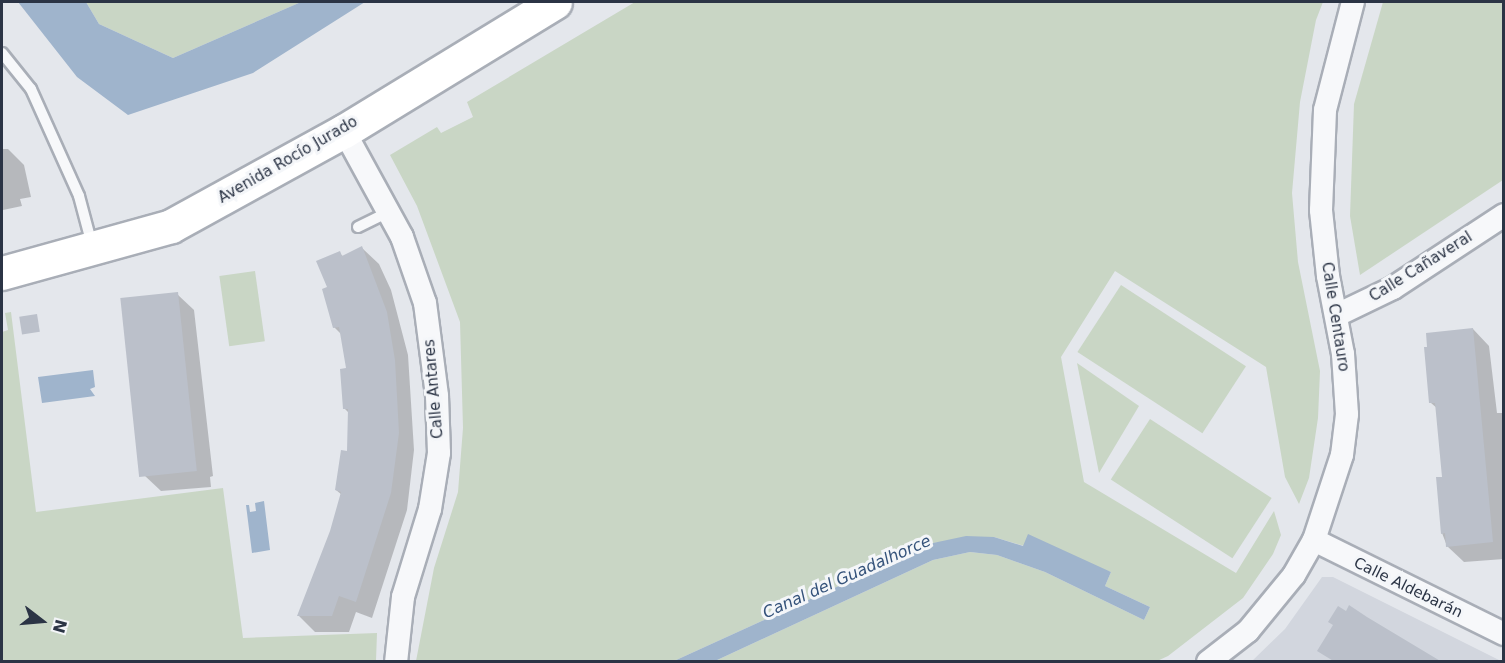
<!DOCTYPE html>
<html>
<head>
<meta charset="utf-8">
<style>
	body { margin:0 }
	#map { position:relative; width:1505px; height:663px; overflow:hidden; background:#e4e7ec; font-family:"DejaVu Sans",sans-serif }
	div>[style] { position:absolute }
	.built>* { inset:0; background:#d2d6de }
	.green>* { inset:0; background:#c9d6c5; transform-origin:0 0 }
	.water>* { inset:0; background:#9fb4cc }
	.shadow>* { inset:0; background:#0003 }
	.building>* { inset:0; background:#bbc0ca; transform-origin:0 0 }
	.roads { filter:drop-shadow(2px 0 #a9aeb7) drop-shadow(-2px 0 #a9aeb7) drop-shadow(0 2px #a9aeb7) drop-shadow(0 -2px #a9aeb7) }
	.service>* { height:10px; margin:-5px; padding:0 5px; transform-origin:5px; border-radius:5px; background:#f7f8fa }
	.minor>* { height:22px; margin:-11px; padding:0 11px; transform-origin:11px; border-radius:11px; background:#f7f8fa }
	.primary>* { height:33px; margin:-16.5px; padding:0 16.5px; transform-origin:16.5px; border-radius:16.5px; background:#fff }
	span { translate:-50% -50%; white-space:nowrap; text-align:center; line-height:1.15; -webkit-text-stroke:6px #f4f6f9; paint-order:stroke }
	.street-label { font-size:15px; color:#2b3445 }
	.water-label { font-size:16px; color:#34527a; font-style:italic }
	.frame { position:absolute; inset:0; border:3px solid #2b3445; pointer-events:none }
	.north { position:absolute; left:12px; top:591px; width:60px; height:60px; -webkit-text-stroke:4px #f4f6f9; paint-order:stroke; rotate:106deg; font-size:16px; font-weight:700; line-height:24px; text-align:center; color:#2b3445 }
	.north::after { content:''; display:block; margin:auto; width:21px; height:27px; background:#2b3445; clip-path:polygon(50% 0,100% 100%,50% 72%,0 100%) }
</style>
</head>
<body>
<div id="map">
	<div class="built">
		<div style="clip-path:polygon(1322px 577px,1333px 577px,1503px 662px,1251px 662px,1285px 629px)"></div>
	</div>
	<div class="green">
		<div style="clip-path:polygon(86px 2px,301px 2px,173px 58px,99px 24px)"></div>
		<div style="clip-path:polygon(635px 2px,1323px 2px,1316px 20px,1300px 102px,1292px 193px,1298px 262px,1320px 371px,1318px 418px,1309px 478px,1299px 504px,1285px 477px,1266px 367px,1115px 271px,1061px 357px,1084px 482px,1236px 573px,1274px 511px,1281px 535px,1273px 554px,1243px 598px,1168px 656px,1155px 662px,715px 661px,933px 560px,970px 552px,997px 555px,1045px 572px,1144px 620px,1150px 607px,1105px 586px,1111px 572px,994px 537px,933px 543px,674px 661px,416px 661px,434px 568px,458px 492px,463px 428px,460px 322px,417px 206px,390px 155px,437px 127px,441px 133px,473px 117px,467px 102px)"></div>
		<div style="clip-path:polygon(1383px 2px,1503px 2px,1503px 180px,1360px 275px,1350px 216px,1354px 104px)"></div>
		<div style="left:255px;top:271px;width:71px;height:36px;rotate:82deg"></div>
		<div style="left:1121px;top:285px;width:149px;height:80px;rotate:33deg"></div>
		<div style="clip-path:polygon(11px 312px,36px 512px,223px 488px,243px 638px,377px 633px,376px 661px,2px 661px,2px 332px,8px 330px,5px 313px)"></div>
		<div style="clip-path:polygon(1077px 363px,1139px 406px,1099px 473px)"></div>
		<div style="left:1150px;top:419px;width:145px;height:72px;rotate:33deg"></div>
	</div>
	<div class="water">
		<div style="clip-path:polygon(18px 2px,86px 2px,99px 24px,173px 58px,301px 2px,365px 2px,253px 73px,128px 115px,77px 77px)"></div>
		<div style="clip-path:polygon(93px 370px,95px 387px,90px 389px,95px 396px,42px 403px,38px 377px)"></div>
		<div style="clip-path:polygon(264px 501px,270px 550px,252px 553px,246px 505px,249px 505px,250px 512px,256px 511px,255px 503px)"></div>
		<div style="clip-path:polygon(1028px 534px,1111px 572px,1105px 586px,1150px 607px,1144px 620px,1045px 572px,997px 555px,970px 552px,933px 560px,715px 661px,674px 661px,933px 543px,966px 536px,994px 537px,1023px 546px)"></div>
	</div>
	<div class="shadow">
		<div style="clip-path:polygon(2px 149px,8px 149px,24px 165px,31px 197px,20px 199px,22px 206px,3px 210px,2px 216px)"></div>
		<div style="clip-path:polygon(362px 248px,379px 264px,391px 290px,408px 355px,414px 450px,407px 510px,372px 618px,356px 612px,349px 632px,315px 632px,299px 616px,332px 531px,342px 495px,336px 490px,349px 453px,350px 414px,344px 408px,348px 369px,342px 335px,334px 327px,329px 288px,339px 253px,344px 257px)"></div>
		<div style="clip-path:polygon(177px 294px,194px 310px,213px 476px,210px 477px,211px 487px,161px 491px,144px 475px)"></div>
		<div style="clip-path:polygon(1473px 329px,1489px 346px,1497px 413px,1504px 413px,1504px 559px,1464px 562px,1447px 546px,1442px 533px,1444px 478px,1438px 409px,1431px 403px)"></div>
	</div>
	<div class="building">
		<div style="clip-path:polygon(362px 246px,387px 312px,395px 360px,399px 433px,391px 493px,356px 602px,339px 596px,332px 616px,297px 616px,330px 531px,341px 492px,335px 490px,341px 450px,347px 451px,348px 409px,343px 409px,340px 369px,346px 368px,339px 327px,333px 328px,322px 289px,327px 287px,316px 261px,340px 251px,342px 256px)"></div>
		<div style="left:178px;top:292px;width:180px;height:58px;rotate:84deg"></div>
		<div style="left:37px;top:314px;width:18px;height:18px;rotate:81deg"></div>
		<div style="clip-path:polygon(1473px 328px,1493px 542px,1446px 547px,1445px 533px,1441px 534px,1436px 477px,1442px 477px,1435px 403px,1429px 403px,1424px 347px,1427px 347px,1426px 333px)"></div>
		<div style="clip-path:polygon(1349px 605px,1367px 617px,1442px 662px,1335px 662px,1317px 651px,1333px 625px,1328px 622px,1338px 606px,1346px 611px)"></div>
	</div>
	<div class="roads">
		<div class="service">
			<div style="left:2px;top:53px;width:46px;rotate:51.1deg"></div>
			<div style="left:31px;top:89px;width:117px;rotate:65.8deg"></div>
			<div style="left:79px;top:196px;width:51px;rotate:75.1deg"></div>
			<div style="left:358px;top:227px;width:34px;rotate:-26deg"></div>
		</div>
		<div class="minor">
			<div style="left:344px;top:131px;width:121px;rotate:61.3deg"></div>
			<div style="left:402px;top:237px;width:70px;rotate:70.8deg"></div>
			<div style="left:425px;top:303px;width:94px;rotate:82.6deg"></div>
			<div style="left:437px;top:396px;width:57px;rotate:88deg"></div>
			<div style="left:439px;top:453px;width:57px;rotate:99.1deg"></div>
			<div style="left:430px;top:509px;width:92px;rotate:107.1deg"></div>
			<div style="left:403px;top:597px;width:65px;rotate:96.1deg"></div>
			<div style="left:1337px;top:315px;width:62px;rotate:-25.7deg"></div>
			<div style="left:1393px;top:288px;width:133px;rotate:-33.3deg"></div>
			<div style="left:1314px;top:540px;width:212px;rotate:26.3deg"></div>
			<div style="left:1208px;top:662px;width:51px;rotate:-37.8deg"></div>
			<div style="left:1248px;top:631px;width:72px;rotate:-50.6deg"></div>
			<div style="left:1294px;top:575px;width:40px;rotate:-60.3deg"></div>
			<div style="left:1314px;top:540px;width:89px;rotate:-71.8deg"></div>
			<div style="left:1342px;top:455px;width:41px;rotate:-83deg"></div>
			<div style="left:1347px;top:414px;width:60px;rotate:-93.8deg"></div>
			<div style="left:1343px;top:354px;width:79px;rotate:-100.9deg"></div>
			<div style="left:1328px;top:276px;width:66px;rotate:-96.1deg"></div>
			<div style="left:1321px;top:210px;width:100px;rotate:-87.7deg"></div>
			<div style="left:1325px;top:110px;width:112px;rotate:-75.5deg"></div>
		</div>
		<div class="primary">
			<div style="left:2px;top:273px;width:175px;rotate:-15.5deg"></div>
			<div style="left:171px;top:226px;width:197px;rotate:-28.8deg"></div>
			<div style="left:344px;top:131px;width:247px;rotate:-31.4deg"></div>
		</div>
	</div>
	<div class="street-label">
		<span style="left:288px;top:160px;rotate:-30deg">Avenida Rocío Jurado</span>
		<span style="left:1421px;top:267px;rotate:-32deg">Calle Cañaveral</span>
		<span style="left:1335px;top:317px;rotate:81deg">Calle Centauro</span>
		<span style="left:434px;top:389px;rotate:-95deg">Calle Antares</span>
		<span style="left:1408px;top:588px;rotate:26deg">Calle Aldebarán</span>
	</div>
	<div class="water-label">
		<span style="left:847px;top:577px;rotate:-24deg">Canal del Guadalhorce</span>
	</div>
	<div class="frame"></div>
	<div class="north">N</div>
</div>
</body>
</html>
